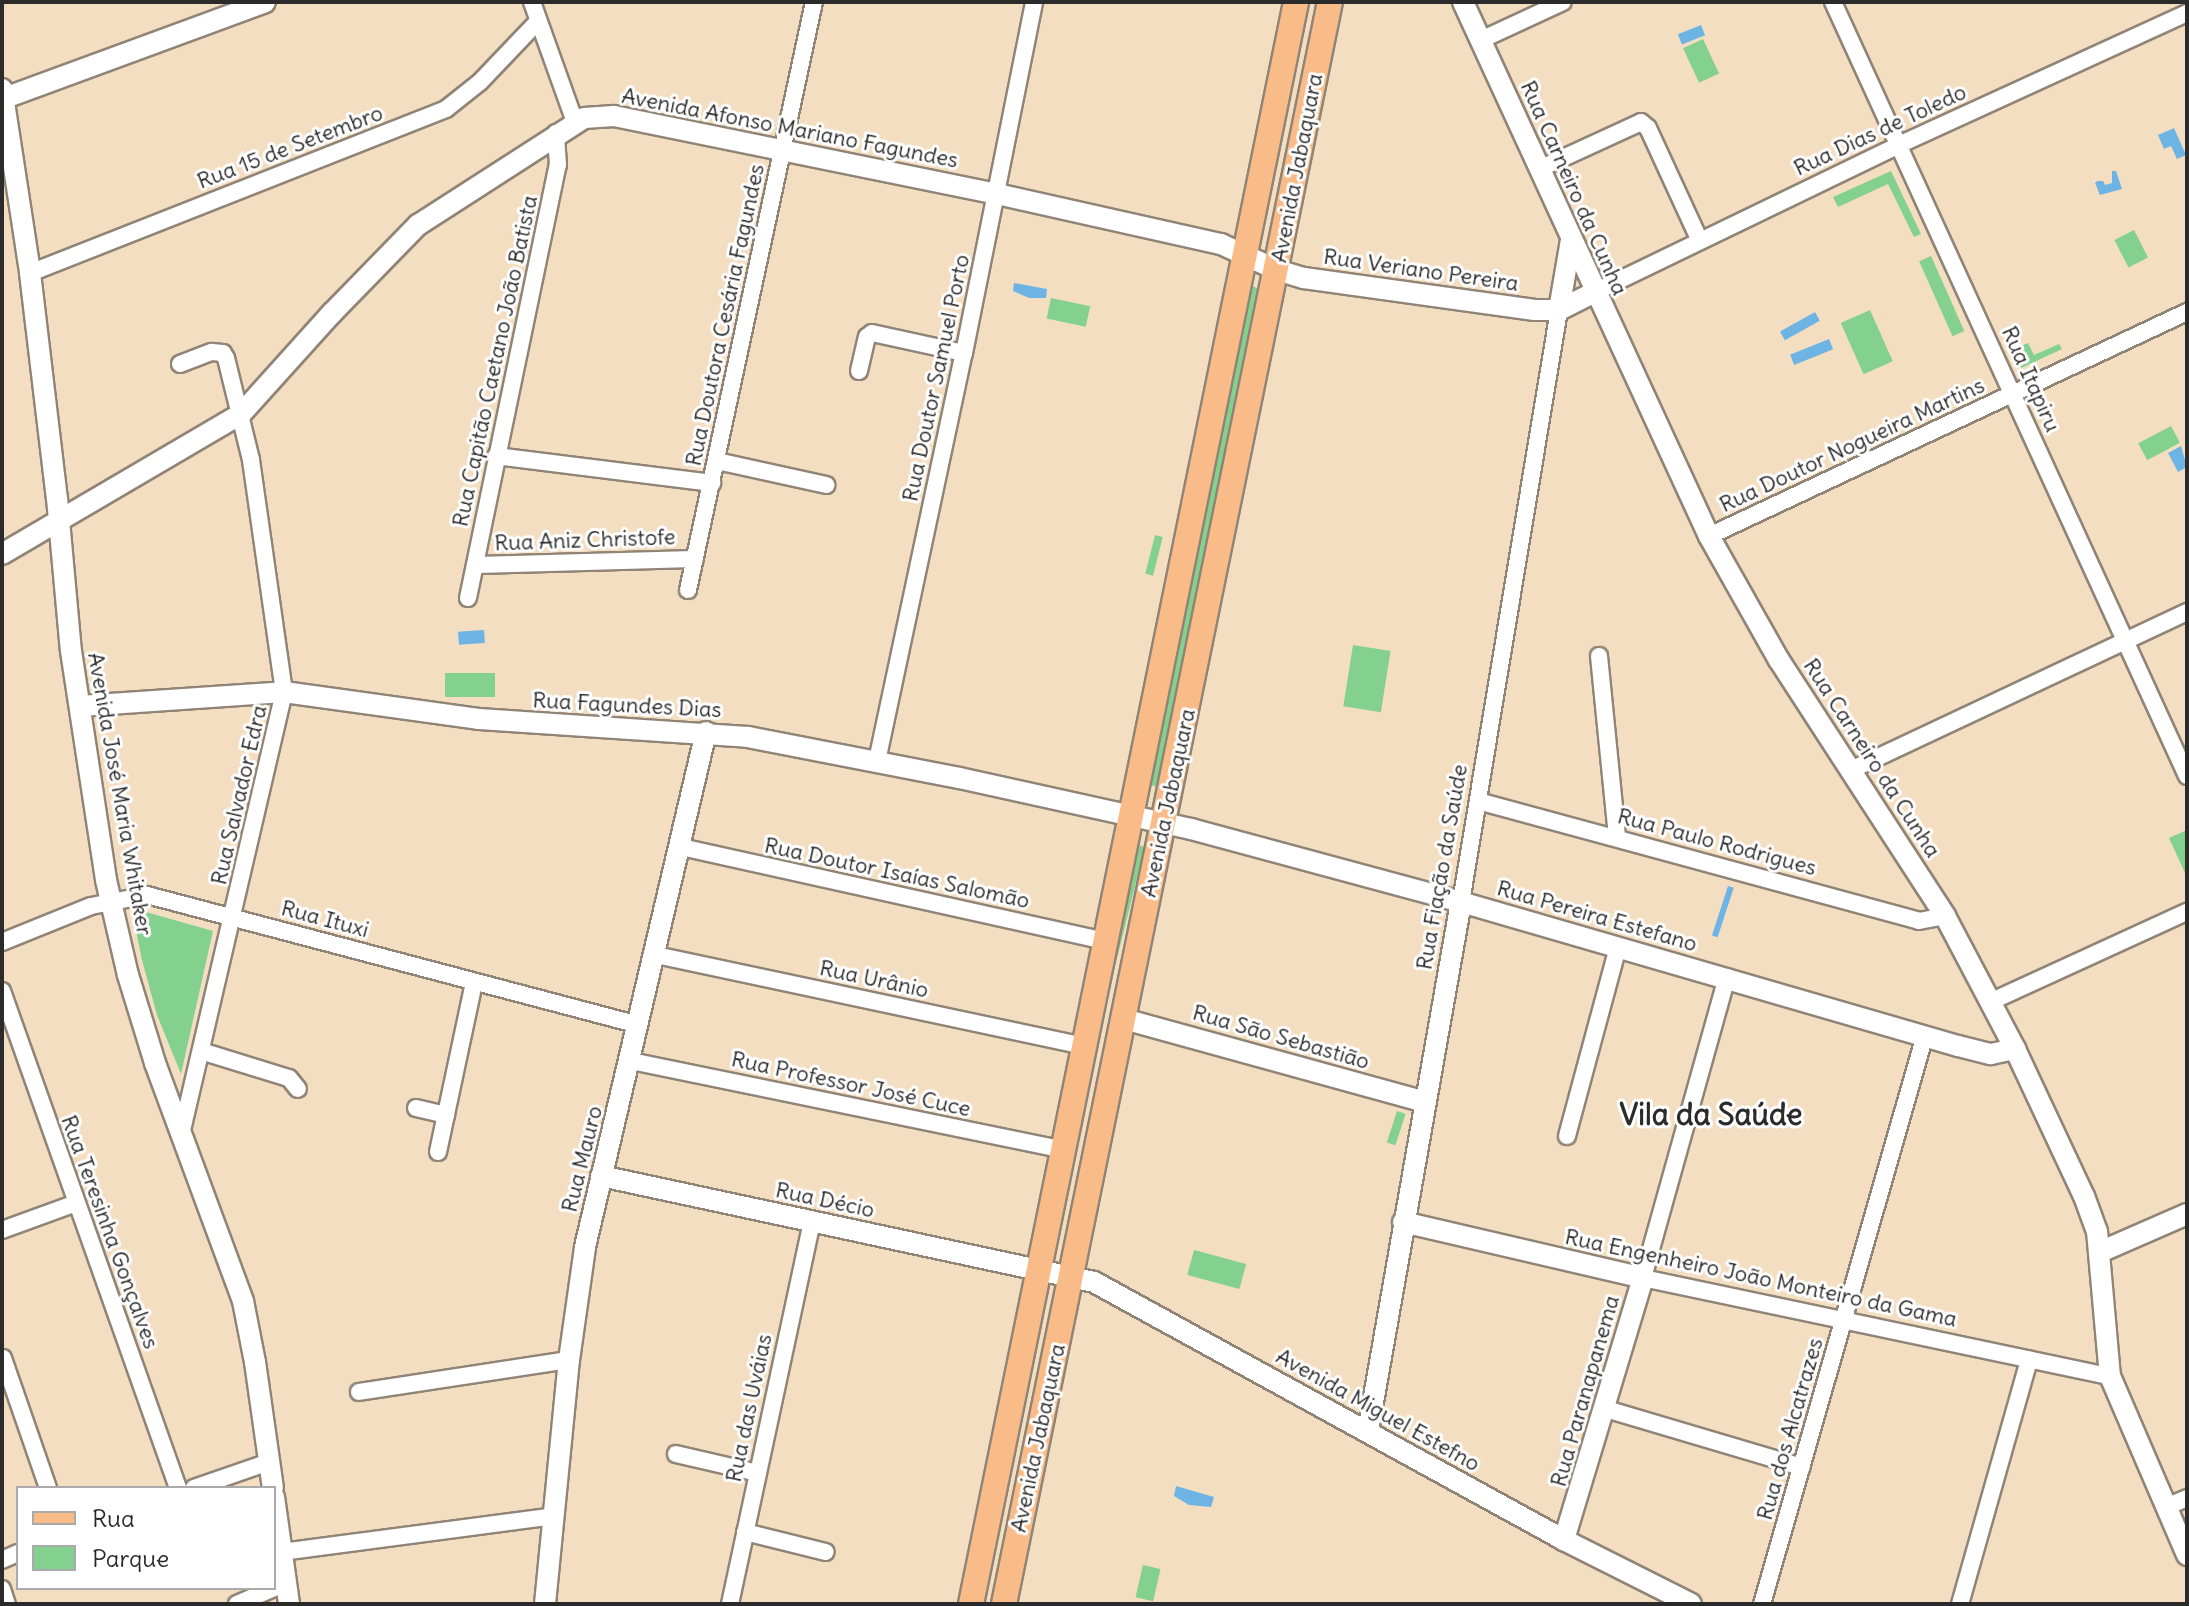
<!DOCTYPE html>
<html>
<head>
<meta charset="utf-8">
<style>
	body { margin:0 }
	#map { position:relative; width:2189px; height:1606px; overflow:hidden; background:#f4dec2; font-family:Delius,sans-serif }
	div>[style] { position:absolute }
	.green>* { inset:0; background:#83d08f; transform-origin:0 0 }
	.water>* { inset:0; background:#6db4e4; transform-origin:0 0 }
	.roads { filter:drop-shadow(2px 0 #908476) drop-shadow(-2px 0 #908476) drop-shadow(0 2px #908476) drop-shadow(0 -2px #908476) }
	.minor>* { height:16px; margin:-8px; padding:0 8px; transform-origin:8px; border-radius:8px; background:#fff }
	.tertiary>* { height:20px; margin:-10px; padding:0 10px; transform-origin:10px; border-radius:10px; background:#fff }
	.primary>* { height:24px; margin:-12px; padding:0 12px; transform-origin:12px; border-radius:12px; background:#f9bc89 }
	span { translate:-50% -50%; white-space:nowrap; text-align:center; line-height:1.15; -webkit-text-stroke:6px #fff; paint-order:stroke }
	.street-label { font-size:22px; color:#2b2b2b }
	.district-label { font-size:30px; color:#2b2b2b; font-weight:700 }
	.frame { position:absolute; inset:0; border:4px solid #2b2b2b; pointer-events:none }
	.legend { position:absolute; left:16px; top:1486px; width:260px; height:104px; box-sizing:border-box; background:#fff; border:2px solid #aaa; margin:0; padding:10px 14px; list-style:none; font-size:24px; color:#2b2b2b }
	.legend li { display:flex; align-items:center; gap:16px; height:40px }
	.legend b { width:40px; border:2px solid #aaa }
</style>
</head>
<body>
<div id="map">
	<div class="green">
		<div style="left:1703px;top:39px;width:38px;height:22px;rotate:65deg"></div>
		<div style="clip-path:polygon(1891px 171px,1921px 234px,1914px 237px,1888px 184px,1838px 207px,1833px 197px)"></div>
		<div style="left:2134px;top:230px;width:31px;height:22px;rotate:63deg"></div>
		<div style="left:1931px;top:256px;width:82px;height:13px;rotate:66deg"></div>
		<div style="clip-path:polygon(1250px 285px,1259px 289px,1158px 787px,1150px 785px)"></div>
		<div style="left:1051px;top:298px;width:40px;height:21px;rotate:12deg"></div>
		<div style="left:1870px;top:310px;width:56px;height:32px;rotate:66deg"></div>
		<div style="clip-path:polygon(2028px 343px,2034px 355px,2059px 344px,2062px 349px,2021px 368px,2012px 349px)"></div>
		<div style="left:2171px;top:426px;width:19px;height:37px;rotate:62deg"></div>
		<div style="left:1155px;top:535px;width:8px;height:40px;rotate:14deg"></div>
		<div style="left:1353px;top:645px;width:38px;height:62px;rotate:9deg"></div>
		<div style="left:495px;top:673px;width:24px;height:50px;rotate:90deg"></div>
		<div style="clip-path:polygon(2187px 830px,2187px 872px,2185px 873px,2169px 838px)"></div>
		<div style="left:1137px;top:845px;width:8px;height:407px;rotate:14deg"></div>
		<div style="clip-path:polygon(146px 912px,213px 931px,181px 1074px,157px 1015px,142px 960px,133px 916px)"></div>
		<div style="left:1397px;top:1111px;width:9px;height:33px;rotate:18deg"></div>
		<div style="left:1194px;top:1250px;width:54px;height:26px;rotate:15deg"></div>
		<div style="left:1143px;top:1565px;width:18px;height:33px;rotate:13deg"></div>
	</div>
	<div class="water">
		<div style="left:1701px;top:25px;width:11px;height:25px;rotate:68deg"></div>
		<div style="clip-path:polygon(2174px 128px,2186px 155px,2177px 159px,2171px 146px,2164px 149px,2158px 135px)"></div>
		<div style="clip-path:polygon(2112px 171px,2116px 171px,2122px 189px,2100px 195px,2095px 183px,2097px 181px,2103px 181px,2105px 185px,2112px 183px)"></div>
		<div style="clip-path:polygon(1014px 283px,1047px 289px,1046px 298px,1029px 298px,1013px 291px)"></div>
		<div style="left:1815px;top:312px;width:10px;height:40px;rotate:61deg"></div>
		<div style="left:1829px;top:339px;width:11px;height:42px;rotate:68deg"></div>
		<div style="clip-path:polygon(2181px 446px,2187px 467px,2178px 472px,2168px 453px)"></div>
		<div style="left:484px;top:630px;width:13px;height:26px;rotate:86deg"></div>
		<div style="left:1728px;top:886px;width:6px;height:52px;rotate:18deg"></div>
		<div style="clip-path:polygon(1176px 1486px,1214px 1497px,1211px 1507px,1189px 1505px,1174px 1496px)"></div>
	</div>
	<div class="roads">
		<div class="minor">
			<div style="left:532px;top:2px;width:127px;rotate:70.3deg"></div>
			<div style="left:1833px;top:2px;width:851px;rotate:65.42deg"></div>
			<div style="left:1481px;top:40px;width:90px;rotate:-24.9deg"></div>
			<div style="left:1539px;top:169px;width:112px;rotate:-24.7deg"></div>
			<div style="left:1641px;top:122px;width:9px;rotate:41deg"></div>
			<div style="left:1648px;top:128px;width:124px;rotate:65.3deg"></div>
			<div style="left:30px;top:273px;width:447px;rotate:-21.5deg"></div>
			<div style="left:446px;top:109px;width:43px;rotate:-38.5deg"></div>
			<div style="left:480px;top:82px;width:84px;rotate:-46.4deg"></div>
			<div style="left:1595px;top:292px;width:340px;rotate:-25.8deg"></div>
			<div style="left:1901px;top:144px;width:315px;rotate:-24.6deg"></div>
			<div style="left:180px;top:364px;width:34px;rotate:-21deg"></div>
			<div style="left:212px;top:352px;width:11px;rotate:5deg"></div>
			<div style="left:223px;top:353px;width:6px;rotate:59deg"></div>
			<div style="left:226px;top:358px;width:105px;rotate:76.2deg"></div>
			<div style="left:251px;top:460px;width:234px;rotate:81.9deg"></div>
			<div style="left:284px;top:692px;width:455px;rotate:103.1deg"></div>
			<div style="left:859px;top:371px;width:35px;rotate:-77deg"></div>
			<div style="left:867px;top:337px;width:6px;rotate:-39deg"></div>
			<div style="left:872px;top:333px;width:94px;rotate:12.3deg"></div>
			<div style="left:496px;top:456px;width:218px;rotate:7.1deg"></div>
			<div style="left:717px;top:461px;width:112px;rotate:12.4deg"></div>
			<div style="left:1709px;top:536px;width:528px;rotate:-25.11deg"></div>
			<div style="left:476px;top:565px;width:219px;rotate:-1.6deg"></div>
			<div style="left:688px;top:590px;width:601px;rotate:-77.91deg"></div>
			<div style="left:468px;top:598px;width:442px;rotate:-78.3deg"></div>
			<div style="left:558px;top:165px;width:32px;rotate:-94deg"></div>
			<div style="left:1599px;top:656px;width:182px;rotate:84.3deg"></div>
			<div style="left:877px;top:761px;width:417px;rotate:-78deg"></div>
			<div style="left:964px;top:353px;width:358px;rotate:-78.7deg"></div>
			<div style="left:1853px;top:769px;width:369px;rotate:-25.2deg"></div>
			<div style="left:1478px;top:801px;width:457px;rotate:15.2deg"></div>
			<div style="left:1919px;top:921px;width:26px;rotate:-11deg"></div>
			<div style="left:681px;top:847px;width:434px;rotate:12.5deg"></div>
			<div style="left:1461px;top:902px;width:600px;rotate:-80.6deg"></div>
			<div style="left:2px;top:942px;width:96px;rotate:-22deg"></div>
			<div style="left:91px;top:906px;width:57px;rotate:-11.1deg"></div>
			<div style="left:147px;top:895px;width:509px;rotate:14.8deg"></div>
			<div style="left:656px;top:955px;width:437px;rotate:12deg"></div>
			<div style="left:1727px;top:977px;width:313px;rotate:105.6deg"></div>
			<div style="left:1643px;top:1278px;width:477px;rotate:11.9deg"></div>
			<div style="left:2px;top:991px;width:527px;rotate:70.5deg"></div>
			<div style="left:1990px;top:1002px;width:217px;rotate:-24.6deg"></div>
			<div style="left:201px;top:1051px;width:92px;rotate:17.1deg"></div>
			<div style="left:289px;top:1078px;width:14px;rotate:51deg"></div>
			<div style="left:631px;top:1061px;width:441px;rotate:11.6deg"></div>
			<div style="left:416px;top:1108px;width:31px;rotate:13deg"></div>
			<div style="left:1567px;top:1136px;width:196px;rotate:-74.9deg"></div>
			<div style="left:438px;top:1152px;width:173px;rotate:-78deg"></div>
			<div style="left:2px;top:1230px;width:79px;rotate:-20deg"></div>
			<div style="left:3px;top:1358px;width:138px;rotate:70.9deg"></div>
			<div style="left:359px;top:1392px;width:212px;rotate:-8.7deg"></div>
			<div style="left:1606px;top:1409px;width:204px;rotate:16.5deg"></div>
			<div style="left:676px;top:1454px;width:84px;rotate:13deg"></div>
			<div style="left:194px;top:1488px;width:79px;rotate:-19.1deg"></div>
			<div style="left:2166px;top:1507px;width:23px;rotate:-23deg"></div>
			<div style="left:745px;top:1532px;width:83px;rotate:13.9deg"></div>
			<div style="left:282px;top:1552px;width:274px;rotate:-7.5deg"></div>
			<div style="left:2px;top:1560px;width:17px;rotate:-24deg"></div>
			<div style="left:2px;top:1589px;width:16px;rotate:72deg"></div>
			<div style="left:237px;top:1604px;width:53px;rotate:-23.2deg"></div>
			<div style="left:730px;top:1604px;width:391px;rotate:-77.9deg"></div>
			<div style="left:1762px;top:1604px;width:592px;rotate:-74.01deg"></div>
			<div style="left:1960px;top:1604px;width:254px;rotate:-74.2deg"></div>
		</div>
		<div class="tertiary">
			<div style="left:1463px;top:2px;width:588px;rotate:65.27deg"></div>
			<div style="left:1709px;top:536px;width:142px;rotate:60.6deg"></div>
			<div style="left:1779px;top:660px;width:305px;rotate:57deg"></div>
			<div style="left:1945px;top:916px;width:150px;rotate:62.2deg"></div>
			<div style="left:2015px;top:1049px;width:162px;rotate:64.9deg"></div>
			<div style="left:2084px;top:1196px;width:37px;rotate:70deg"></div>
			<div style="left:2097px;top:1231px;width:146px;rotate:84.9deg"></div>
			<div style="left:2110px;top:1376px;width:195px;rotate:66.7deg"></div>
			<div style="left:2px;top:89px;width:186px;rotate:81.3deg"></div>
			<div style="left:30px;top:273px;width:227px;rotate:83.2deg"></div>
			<div style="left:57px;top:498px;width:154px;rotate:84.8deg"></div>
			<div style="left:71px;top:651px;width:232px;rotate:81.3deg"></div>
			<div style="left:106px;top:880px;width:98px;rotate:77deg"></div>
			<div style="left:128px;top:975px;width:92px;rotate:72.9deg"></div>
			<div style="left:155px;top:1063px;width:254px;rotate:69.7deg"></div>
			<div style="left:243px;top:1301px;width:62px;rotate:78.9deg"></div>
			<div style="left:255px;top:1362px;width:127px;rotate:81.9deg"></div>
			<div style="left:2px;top:99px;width:280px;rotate:-20.2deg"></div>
			<div style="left:1559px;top:310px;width:71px;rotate:-80.3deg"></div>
			<div style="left:2px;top:554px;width:277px;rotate:-30.4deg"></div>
			<div style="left:241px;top:414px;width:136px;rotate:-48deg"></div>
			<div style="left:332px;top:313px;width:123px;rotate:-45.7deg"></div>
			<div style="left:418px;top:225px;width:197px;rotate:-32.8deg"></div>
			<div style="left:584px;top:118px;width:30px;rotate:-4deg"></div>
			<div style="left:614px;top:116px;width:391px;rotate:11.5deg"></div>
			<div style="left:997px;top:194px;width:230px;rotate:12.6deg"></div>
			<div style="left:1221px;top:244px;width:62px;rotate:24.9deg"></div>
			<div style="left:1277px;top:270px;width:28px;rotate:17deg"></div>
			<div style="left:1304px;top:278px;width:233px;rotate:7.9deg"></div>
			<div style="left:1535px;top:310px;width:24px"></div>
			<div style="left:1559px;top:310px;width:40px;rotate:-26.6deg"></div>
			<div style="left:80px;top:706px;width:204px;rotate:-3.9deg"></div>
			<div style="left:284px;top:692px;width:196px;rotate:7.9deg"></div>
			<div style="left:478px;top:719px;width:271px;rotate:3.8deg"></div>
			<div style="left:748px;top:737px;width:215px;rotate:11deg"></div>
			<div style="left:959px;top:778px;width:238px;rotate:12.4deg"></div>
			<div style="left:1191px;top:829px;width:280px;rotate:15.1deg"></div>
			<div style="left:1461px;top:902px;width:517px;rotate:16.16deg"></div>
			<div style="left:1958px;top:1046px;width:34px;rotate:14deg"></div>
			<div style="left:1991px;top:1054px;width:25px;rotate:-12deg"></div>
			<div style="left:1124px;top:1019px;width:312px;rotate:15.4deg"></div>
			<div style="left:601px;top:1176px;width:504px;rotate:12.13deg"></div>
			<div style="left:1094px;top:1282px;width:536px;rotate:28.76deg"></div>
			<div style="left:1564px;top:1540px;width:142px;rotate:26.7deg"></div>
			<div style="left:1403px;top:1222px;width:246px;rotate:13.1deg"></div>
			<div style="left:1643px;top:1278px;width:274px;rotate:106.8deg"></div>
			<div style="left:2100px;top:1252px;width:95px;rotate:-23.6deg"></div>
			<div style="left:1368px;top:1431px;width:537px;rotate:-80.03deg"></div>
			<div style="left:274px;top:1497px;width:108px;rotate:82deg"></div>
			<div style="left:545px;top:1604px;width:245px;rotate:-84.4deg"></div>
			<div style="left:569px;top:1360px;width:114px;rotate:-81.9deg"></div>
			<div style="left:585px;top:1247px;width:529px;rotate:-76.78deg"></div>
		</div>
		<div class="primary">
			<div style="left:971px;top:1604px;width:1635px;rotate:-78.53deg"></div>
			<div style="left:1004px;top:1604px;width:1635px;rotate:-78.5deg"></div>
		</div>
	</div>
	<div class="street-label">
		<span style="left:790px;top:128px;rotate:11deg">Avenida Afonso Mariano Fagundes</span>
		<span style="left:1880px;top:130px;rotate:-25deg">Rua Dias de Toledo</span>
		<span style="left:290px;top:147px;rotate:-21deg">Rua 15 de Setembro</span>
		<span style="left:1297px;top:168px;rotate:-79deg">Avenida Jabaquara</span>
		<span style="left:1574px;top:188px;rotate:66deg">Rua Carneiro da Cunha</span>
		<span style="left:1421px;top:270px;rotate:8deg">Rua Veriano Pereira</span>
		<span style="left:725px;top:315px;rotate:-78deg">Rua Doutora Cesária Fagundes</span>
		<span style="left:495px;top:361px;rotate:-78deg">Rua Capitão Caetano João Batista</span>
		<span style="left:936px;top:378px;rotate:-78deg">Rua Doutor Samuel Porto</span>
		<span style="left:2031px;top:379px;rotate:66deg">Rua Itapiru</span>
		<span style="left:1852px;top:445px;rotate:-25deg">Rua Doutor Nogueira Martins</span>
		<span style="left:585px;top:540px;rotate:-2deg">Rua Aniz Christofe</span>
		<span style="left:627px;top:705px;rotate:3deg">Rua Fagundes Dias</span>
		<span style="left:1872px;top:758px;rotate:57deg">Rua Carneiro da Cunha</span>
		<span style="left:120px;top:794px;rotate:80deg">Avenida José Maria Whitaker</span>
		<span style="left:239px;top:795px;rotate:-77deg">Rua Salvador Edra</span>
		<span style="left:1168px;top:803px;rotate:-78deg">Avenida Jabaquara</span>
		<span style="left:1717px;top:842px;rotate:15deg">Rua Paulo Rodrigues</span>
		<span style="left:1442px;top:867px;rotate:-80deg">Rua Fiação da Saúde</span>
		<span style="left:897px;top:873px;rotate:12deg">Rua Doutor Isaías Salomão</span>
		<span style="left:1597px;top:916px;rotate:16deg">Rua Pereira Estefano</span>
		<span style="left:325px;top:919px;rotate:15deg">Rua Ituxi</span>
		<span style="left:874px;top:979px;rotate:12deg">Rua Urânio</span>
		<span style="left:1281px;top:1037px;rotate:16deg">Rua São Sebastião</span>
		<span style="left:851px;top:1084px;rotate:12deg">Rua Professor José Cuce</span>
		<span style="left:582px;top:1159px;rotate:-76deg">Rua Mauro</span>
		<span style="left:825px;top:1200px;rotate:12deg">Rua Décio</span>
		<span style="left:110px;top:1232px;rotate:70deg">Rua Teresinha Gonçalves</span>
		<span style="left:1761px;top:1278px;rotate:12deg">Rua Engenheiro João Monteiro da Gama</span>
		<span style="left:1585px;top:1391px;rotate:-74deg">Rua Paranapanema</span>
		<span style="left:749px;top:1408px;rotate:-78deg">Rua das Uváias</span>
		<span style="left:1378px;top:1410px;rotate:29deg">Avenida Miguel Estefno</span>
		<span style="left:1790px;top:1429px;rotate:-74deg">Rua dos Alcatrazes</span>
		<span style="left:1038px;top:1438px;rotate:-78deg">Avenida Jabaquara</span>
	</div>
	<div class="district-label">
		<span style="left:1711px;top:1114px">Vila da Saúde</span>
	</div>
	<div class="frame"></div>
	<ul class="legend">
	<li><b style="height:10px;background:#f9bc89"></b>Rua</li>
	<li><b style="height:22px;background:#83d08f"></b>Parque</li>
	</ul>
</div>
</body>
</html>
